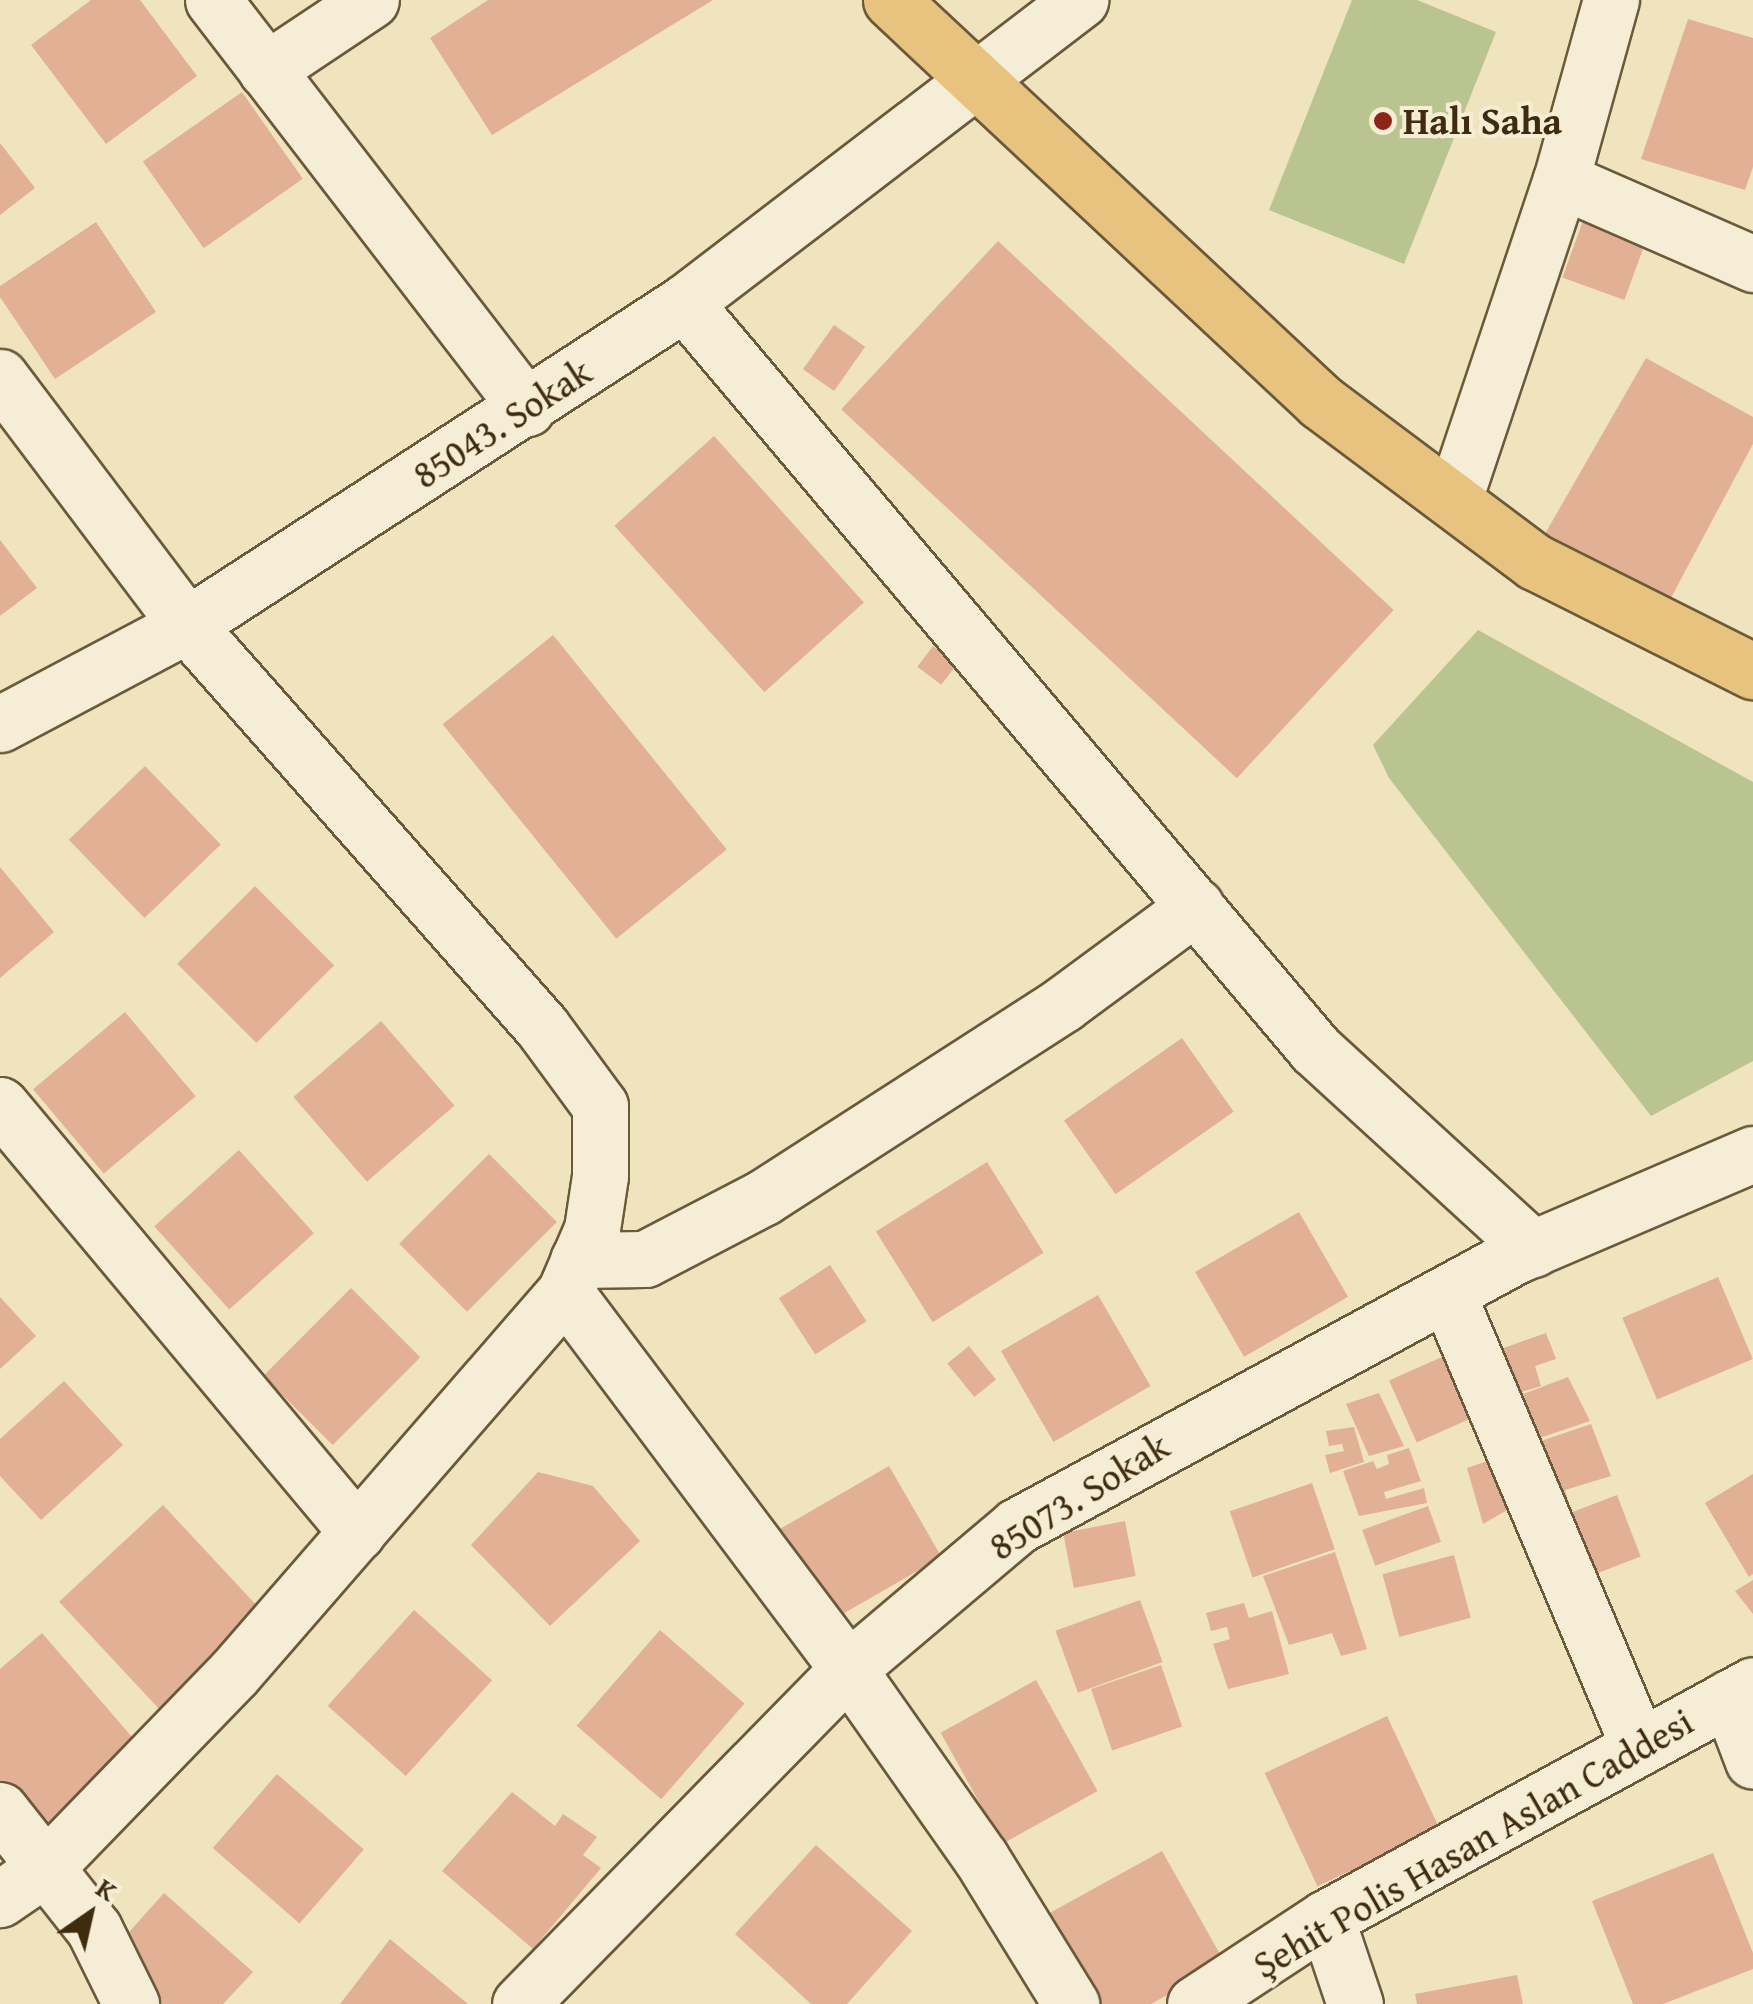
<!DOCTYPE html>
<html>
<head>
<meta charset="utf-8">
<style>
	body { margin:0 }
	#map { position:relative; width:1753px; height:2004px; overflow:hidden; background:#f0e4be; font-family:"Gentium Book Plus",serif }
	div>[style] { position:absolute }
	.green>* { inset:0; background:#bac491 }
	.building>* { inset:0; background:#e2b094; transform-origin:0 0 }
	.roads { filter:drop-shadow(2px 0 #6b593a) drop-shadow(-2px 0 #6b593a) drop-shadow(0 2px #6b593a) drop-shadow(0 -2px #6b593a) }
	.minor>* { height:55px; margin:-27.5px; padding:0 27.5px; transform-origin:27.5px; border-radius:27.5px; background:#f5edd5 }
	.major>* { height:55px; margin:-27.5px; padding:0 27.5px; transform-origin:27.5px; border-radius:27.5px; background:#e8c27f }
	.dots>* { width:28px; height:28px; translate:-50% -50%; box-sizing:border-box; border:5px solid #f5edd5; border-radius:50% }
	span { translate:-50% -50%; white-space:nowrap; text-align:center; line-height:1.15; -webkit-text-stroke:8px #f5edd5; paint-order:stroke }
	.poi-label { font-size:38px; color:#3f2b0e; font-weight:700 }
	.left { translate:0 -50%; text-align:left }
	.street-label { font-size:38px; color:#3f2b0e }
	.north { position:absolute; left:40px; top:1864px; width:100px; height:100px; -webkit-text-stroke:8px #f5edd5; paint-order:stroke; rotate:34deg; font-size:28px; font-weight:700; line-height:40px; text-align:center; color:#3f2b0e }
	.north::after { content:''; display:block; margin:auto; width:35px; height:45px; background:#3f2b0e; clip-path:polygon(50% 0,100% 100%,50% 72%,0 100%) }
</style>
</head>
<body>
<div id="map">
	<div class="green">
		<div style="clip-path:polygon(1352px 0,1417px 0,1496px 32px,1404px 264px,1269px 210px)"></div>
		<div style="clip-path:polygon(1478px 630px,1753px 782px,1753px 1061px,1651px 1116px,1389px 778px,1373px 745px)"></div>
	</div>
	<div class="building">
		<div style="clip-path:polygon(91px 0,140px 0,197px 76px,106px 144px,31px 45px)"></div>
		<div style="clip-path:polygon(488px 0,713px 0,492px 135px,430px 38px)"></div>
		<div style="clip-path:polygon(1688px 19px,1753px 38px,1753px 167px,1745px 190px,1641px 159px)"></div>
		<div style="left:242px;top:92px;width:106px;height:121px;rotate:55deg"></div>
		<div style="clip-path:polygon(0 143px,35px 188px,0 215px)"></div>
		<div style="left:1588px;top:207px;width:66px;height:75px;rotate:20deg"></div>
		<div style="clip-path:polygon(96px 222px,156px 312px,55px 379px,0 297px,0 286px)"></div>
		<div style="left:998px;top:241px;width:541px;height:230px;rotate:43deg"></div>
		<div style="left:834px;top:325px;width:38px;height:54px;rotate:35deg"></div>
		<div style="clip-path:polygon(1646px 358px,1753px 417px,1753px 444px,1665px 609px,1542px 539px)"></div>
		<div style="left:714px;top:436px;width:224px;height:134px;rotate:48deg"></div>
		<div style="clip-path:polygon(0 540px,37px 588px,0 616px)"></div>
		<div style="left:553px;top:635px;width:276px;height:142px;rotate:51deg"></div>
		<div style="left:933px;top:646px;width:30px;height:26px;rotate:37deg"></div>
		<div style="left:145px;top:766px;width:109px;height:106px;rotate:46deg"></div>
		<div style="clip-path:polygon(0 867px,54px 932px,0 978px)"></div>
		<div style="left:255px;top:886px;width:112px;height:110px;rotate:45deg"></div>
		<div style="left:125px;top:1012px;width:110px;height:120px;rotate:50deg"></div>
		<div style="left:381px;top:1021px;width:112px;height:116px;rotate:49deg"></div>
		<div style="left:1182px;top:1038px;width:90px;height:144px;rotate:55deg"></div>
		<div style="left:239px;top:1150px;width:112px;height:114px;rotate:48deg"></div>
		<div style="left:489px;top:1154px;width:96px;height:127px;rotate:45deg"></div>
		<div style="left:987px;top:1162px;width:107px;height:131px;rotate:58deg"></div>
		<div style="left:1299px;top:1212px;width:98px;height:120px;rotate:60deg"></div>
		<div style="left:830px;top:1265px;width:67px;height:61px;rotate:57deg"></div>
		<div style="left:1718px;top:1277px;width:89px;height:104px;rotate:67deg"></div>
		<div style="left:351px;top:1288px;width:98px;height:124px;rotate:45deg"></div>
		<div style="left:1098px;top:1295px;width:105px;height:112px;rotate:60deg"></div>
		<div style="clip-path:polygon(0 1297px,36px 1336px,0 1369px)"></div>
		<div style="clip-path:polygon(1546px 1333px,1556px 1359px,1535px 1366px,1541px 1386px,1502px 1398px,1484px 1355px)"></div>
		<div style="left:969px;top:1346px;width:43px;height:28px;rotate:51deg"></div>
		<div style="left:1453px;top:1352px;width:68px;height:70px;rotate:66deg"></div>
		<div style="clip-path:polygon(1568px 1377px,1590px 1421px,1522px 1444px,1508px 1400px)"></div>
		<div style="clip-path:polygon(64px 1381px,123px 1445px,41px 1520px,0 1476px,0 1439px)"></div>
		<div style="clip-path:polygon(1379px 1393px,1404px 1446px,1369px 1456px,1346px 1404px)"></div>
		<div style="clip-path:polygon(1591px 1424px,1611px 1476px,1565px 1490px,1570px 1507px,1548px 1515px,1523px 1447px)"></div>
		<div style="clip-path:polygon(1354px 1427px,1364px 1462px,1330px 1473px,1325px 1455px,1344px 1451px,1342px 1444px,1329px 1446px,1326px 1431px)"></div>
		<div style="clip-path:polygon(1409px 1448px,1421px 1481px,1384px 1492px,1386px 1499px,1424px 1488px,1427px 1503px,1359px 1516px,1343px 1471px,1373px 1461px,1377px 1469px,1389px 1464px,1387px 1455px)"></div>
		<div style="clip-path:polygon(1508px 1454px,1523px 1501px,1483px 1524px,1467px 1468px)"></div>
		<div style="left:889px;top:1466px;width:105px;height:131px;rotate:60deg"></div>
		<div style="clip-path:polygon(538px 1472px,593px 1486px,640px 1541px,550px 1626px,471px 1545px)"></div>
		<div style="clip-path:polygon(1753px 1474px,1753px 1574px,1749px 1577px,1705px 1503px)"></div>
		<div style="left:1312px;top:1483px;width:70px;height:87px;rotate:71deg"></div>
		<div style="left:1617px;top:1495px;width:66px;height:70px;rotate:69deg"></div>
		<div style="left:163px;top:1505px;width:149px;height:142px;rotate:47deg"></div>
		<div style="left:1428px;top:1506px;width:38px;height:70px;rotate:70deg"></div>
		<div style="left:1125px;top:1521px;width:56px;height:63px;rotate:79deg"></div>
		<div style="clip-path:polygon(1335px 1552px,1367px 1649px,1341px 1656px,1332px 1633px,1289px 1645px,1263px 1576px)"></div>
		<div style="left:1454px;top:1555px;width:65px;height:74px;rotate:75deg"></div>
		<div style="clip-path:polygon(1753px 1580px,1753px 1614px,1735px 1591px)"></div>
		<div style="left:1140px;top:1600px;width:66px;height:90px;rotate:70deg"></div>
		<div style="clip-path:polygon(1244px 1603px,1249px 1618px,1272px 1611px,1289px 1674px,1228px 1689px,1213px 1644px,1230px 1639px,1227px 1627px,1211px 1631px,1206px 1613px)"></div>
		<div style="left:414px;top:1610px;width:105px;height:129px;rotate:42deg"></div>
		<div style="left:660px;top:1630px;width:112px;height:127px;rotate:41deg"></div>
		<div style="clip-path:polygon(42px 1633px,139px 1745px,38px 1832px,0 1788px,0 1669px)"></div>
		<div style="left:1161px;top:1665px;width:65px;height:74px;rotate:71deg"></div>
		<div style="left:1036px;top:1680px;width:127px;height:109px;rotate:61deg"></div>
		<div style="left:1387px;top:1716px;width:125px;height:135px;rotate:65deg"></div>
		<div style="left:277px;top:1774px;width:115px;height:98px;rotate:41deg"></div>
		<div style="clip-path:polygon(512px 1792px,555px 1826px,563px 1814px,597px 1837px,583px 1855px,601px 1868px,533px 1949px,442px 1871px)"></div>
		<div style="clip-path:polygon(816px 1845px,912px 1931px,847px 2004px,811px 2004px,735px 1934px)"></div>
		<div style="clip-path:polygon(1162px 1851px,1225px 1963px,1151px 2004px,1084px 2004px,1037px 1920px)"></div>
		<div style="clip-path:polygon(1713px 1853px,1753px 1953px,1753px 1969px,1663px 2004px,1633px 2004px,1592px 1901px)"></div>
		<div style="clip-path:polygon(164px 1893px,253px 1972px,223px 2004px,154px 2004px,122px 1940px)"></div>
		<div style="clip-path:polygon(390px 1939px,468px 2004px,340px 2004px)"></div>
		<div style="clip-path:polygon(1517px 1975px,1523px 2004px,1417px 2004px,1415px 1994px)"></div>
	</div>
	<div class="roads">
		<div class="minor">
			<div style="left:213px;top:0;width:515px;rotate:52.42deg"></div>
			<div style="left:266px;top:70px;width:126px;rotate:-33.7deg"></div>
			<div style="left:1561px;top:180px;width:210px;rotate:23.6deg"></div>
			<div style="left:684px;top:303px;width:977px;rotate:49.77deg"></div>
			<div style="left:1315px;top:1049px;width:296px;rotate:42.5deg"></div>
			<div style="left:0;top:377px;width:311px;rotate:53deg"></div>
			<div style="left:187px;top:625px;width:536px;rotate:48.55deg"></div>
			<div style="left:542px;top:1027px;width:98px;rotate:53.7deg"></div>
			<div style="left:600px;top:1106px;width:70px;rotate:90deg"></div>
			<div style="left:600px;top:1176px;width:54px;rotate:98.6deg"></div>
			<div style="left:592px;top:1229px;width:69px;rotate:113.2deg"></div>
			<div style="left:565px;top:1292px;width:505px;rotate:130.98deg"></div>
			<div style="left:234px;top:1673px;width:272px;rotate:134.1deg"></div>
			<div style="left:45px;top:1868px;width:55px;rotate:145.4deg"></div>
			<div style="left:1454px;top:499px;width:336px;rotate:-71.5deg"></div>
			<div style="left:1561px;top:180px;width:187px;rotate:-74.5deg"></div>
			<div style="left:0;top:724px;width:212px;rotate:-27.9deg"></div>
			<div style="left:187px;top:625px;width:592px;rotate:-32.94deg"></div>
			<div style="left:684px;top:303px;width:499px;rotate:-37.4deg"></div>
			<div style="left:0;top:1105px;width:557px;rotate:50.1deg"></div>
			<div style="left:578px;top:1260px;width:67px;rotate:-0.9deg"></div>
			<div style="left:645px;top:1259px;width:134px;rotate:-27.5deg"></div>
			<div style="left:764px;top:1197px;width:356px;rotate:-32.8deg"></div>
			<div style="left:1063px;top:1004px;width:165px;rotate:-36.4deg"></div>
			<div style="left:565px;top:1292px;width:471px;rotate:53.1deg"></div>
			<div style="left:848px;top:1669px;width:231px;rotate:54.9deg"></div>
			<div style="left:981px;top:1858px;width:172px;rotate:58.3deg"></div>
			<div style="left:1448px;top:1295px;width:491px;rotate:67.1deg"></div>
			<div style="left:1729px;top:1698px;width:67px;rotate:69.1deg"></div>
			<div style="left:0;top:1810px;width:152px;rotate:51.7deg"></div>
			<div style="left:94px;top:1929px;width:84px;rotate:63.7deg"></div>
			<div style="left:1326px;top:1918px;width:91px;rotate:71.4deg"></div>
			<div style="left:520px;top:2004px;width:469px;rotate:-45.6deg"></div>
			<div style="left:848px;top:1669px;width:221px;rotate:-40.2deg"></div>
			<div style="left:1017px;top:1526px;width:566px;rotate:-28.47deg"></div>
			<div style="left:1515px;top:1256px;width:259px;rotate:-23.2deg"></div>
			<div style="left:1195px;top:2004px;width:157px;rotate:-33.3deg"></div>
			<div style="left:1326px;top:1918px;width:486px;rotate:-28.6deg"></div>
		</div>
		<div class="major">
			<div style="left:891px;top:0;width:589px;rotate:43.07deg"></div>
			<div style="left:1321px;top:402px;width:267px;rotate:36.8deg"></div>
			<div style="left:1535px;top:562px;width:244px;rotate:26.6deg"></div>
		</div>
	</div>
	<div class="dots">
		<div style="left:1383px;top:121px;background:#8f2418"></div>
	</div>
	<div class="poi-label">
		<span class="left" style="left:1403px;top:121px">Halı Saha</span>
	</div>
	<div class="street-label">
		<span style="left:502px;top:423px;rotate:-33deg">85043. Sokak</span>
		<span style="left:1079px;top:1496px;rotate:-32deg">85073. Sokak</span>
		<span style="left:1473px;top:1843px;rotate:-30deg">Şehit Polis Hasan Aslan Caddesi</span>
	</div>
	<div class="north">K</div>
</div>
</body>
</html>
